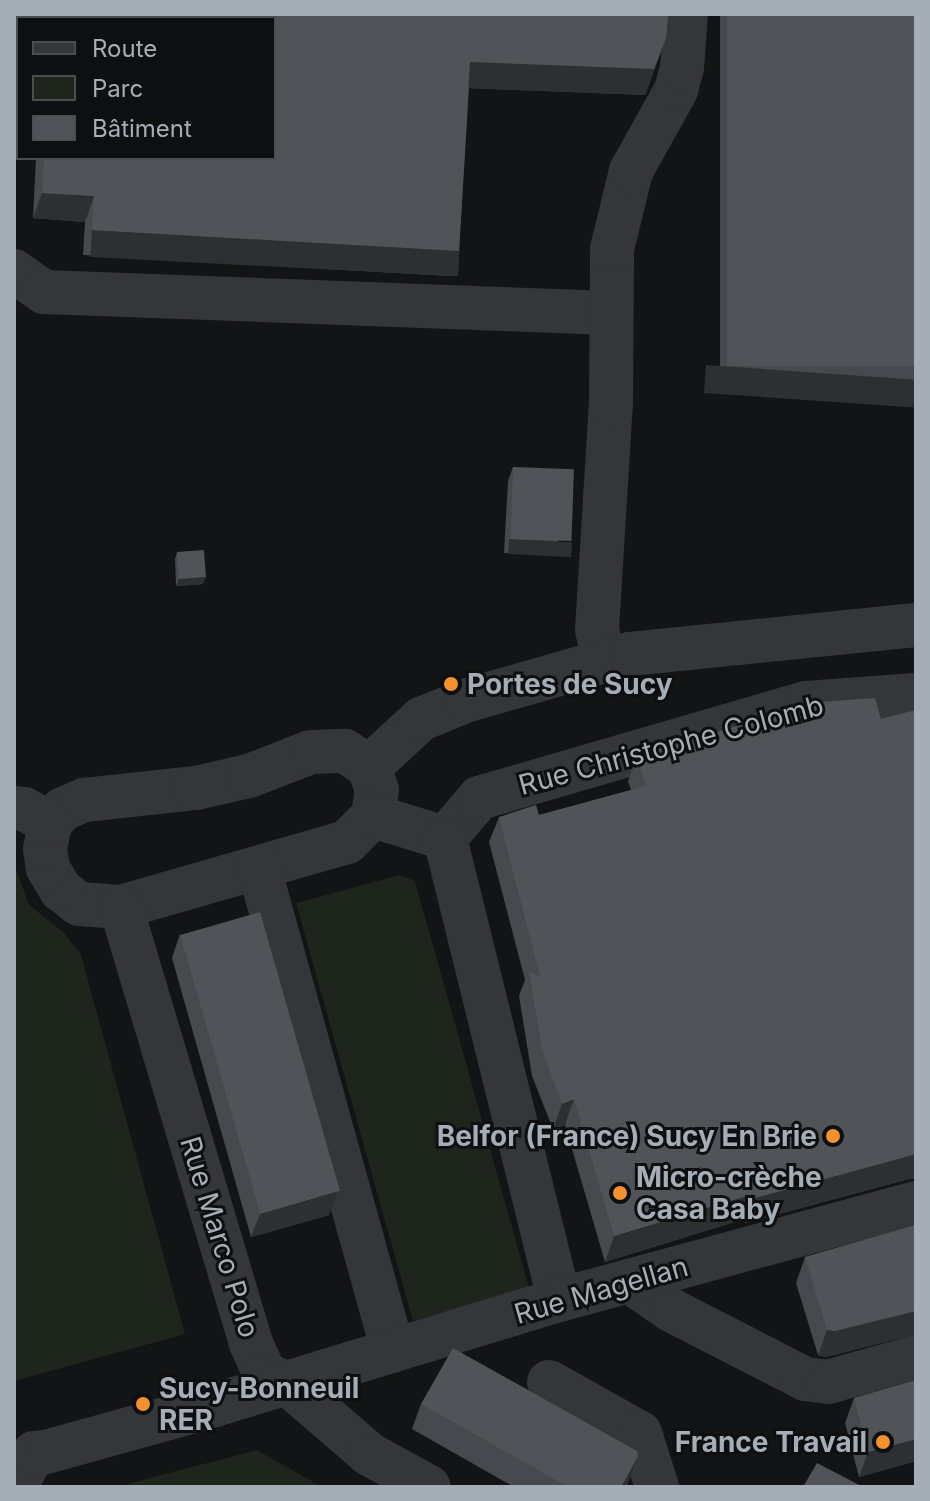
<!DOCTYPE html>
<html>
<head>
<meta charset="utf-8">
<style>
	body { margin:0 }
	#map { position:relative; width:930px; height:1501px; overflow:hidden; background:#131415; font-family:Inter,sans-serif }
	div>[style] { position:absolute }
	.green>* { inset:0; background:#1d251d }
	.minor>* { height:44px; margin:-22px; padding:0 22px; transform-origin:22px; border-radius:22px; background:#34363a }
	.wall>* { inset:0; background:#46494d; transform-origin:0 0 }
	.shaded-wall>* { inset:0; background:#2d3032; transform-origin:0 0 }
	.building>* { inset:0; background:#505458; transform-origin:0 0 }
	.dots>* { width:22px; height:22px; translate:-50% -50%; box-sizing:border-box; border:4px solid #0e0f10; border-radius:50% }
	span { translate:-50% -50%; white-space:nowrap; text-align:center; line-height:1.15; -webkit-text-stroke:6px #0e0f10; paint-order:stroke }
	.poi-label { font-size:28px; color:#a5adb6; font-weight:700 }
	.left { translate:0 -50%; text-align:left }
	.right { translate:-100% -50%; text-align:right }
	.street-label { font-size:28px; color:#a5adb6 }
	.frame { position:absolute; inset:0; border:16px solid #a5adb6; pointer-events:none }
	.legend { position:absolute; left:16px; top:16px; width:260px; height:144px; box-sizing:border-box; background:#0e0f10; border:2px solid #4a4e52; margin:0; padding:10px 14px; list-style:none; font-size:24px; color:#a5adb6 }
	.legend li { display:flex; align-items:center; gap:16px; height:40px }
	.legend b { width:40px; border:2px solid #4a4e52 }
</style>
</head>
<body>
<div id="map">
	<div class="green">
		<div style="clip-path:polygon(14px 864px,29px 905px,64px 933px,81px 955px,185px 1334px,14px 1381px)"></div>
		<div style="clip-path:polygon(400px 875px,415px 881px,529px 1288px,413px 1321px,296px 903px)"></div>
		<div style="clip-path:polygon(257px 1450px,322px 1487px,116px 1487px)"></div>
	</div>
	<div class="minor">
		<div style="left:14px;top:271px;width:37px;rotate:35deg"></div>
		<div style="left:44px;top:292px;width:567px;rotate:2.12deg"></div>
		<div style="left:604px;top:662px;width:33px;rotate:-102deg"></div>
		<div style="left:597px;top:630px;width:227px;rotate:-86.5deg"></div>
		<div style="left:611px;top:403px;width:154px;rotate:-89.6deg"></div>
		<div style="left:612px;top:249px;width:80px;rotate:-76.3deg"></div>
		<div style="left:631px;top:171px;width:93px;rotate:-60.9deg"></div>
		<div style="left:676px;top:90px;width:23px;rotate:-75deg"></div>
		<div style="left:682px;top:68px;width:54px;rotate:-85.8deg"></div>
		<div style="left:345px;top:751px;width:29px;rotate:34deg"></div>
		<div style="left:369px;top:767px;width:24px;rotate:71deg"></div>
		<div style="left:377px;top:790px;width:26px;rotate:99deg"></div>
		<div style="left:373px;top:816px;width:37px;rotate:135deg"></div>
		<div style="left:347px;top:842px;width:235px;rotate:164deg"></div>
		<div style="left:121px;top:907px;width:42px;rotate:-175.9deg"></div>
		<div style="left:79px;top:904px;width:23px;rotate:-142deg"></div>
		<div style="left:61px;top:890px;width:26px;rotate:-121deg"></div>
		<div style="left:48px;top:868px;width:19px;rotate:-99deg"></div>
		<div style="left:45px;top:849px;width:26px;rotate:-79deg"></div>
		<div style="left:50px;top:823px;width:19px;rotate:-47deg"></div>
		<div style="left:63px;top:809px;width:23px;rotate:-23deg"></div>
		<div style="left:84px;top:800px;width:113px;rotate:-6.1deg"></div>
		<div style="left:196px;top:788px;width:54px;rotate:-12.8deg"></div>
		<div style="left:249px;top:776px;width:66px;rotate:-21.2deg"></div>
		<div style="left:311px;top:752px;width:34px;rotate:-2deg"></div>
		<div style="left:369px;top:767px;width:71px;rotate:-42.7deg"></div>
		<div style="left:421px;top:719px;width:51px;rotate:-22deg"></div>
		<div style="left:468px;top:700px;width:168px;rotate:-15.9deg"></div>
		<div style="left:630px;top:654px;width:287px;rotate:-5.8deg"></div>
		<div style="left:14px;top:808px;width:10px;rotate:6deg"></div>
		<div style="left:24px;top:809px;width:30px;rotate:28deg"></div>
		<div style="left:373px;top:816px;width:75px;rotate:17deg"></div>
		<div style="left:445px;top:838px;width:52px;rotate:-49.6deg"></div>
		<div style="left:479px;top:798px;width:341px;rotate:-16.2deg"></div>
		<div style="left:806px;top:703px;width:110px;rotate:-4.2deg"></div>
		<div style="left:445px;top:838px;width:476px;rotate:76.1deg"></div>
		<div style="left:259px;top:868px;width:501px;rotate:74.49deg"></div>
		<div style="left:121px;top:907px;width:453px;rotate:73.4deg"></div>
		<div style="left:250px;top:1341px;width:36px;rotate:66deg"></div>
		<div style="left:265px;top:1374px;width:25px;rotate:23deg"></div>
		<div style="left:288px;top:1384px;width:107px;rotate:40.8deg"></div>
		<div style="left:369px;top:1454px;width:68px;rotate:28.8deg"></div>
		<div style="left:629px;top:1281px;width:51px;rotate:34.6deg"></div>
		<div style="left:671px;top:1310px;width:151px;rotate:27.2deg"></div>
		<div style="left:805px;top:1379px;width:23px;rotate:7deg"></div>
		<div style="left:828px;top:1382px;width:91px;rotate:-15.9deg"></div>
		<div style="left:549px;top:1382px;width:104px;rotate:29.3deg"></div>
		<div style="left:640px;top:1433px;width:57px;rotate:72.5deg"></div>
		<div style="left:15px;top:1487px;width:39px;rotate:-61deg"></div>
		<div style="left:34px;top:1453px;width:12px;rotate:-5deg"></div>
		<div style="left:46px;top:1452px;width:175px;rotate:-15.5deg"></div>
		<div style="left:215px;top:1405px;width:360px;rotate:-17deg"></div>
		<div style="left:559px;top:1300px;width:370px;rotate:-15.2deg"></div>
	</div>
	<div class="wall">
		<div style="clip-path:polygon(44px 14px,668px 14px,666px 38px,645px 95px,469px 88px,459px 251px,450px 276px,83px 255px,85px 222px,33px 218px,36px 158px,274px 158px,274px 18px,44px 18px)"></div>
		<div style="left:720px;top:14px;width:196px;height:378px"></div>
		<div style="clip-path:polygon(513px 467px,567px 556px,504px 553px,508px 481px)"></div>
		<div style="clip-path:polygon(177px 552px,203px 584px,176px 586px,175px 559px)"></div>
		<div style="clip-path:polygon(916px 710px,916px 1179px,909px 1179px,745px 1223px,744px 1219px,605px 1262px,565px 1125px,553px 1129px,532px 1076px,519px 996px,525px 980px,489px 842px,499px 817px,539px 815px,631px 790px,628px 781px,637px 755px,881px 719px)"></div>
		<div style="clip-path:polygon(180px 934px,329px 1215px,251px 1237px,172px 958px)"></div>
		<div style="clip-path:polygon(916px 1225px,916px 1334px,826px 1357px,818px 1355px,796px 1283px,805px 1257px)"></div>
		<div style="clip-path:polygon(916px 1380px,916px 1461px,859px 1477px,845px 1423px,854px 1398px)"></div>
		<div style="clip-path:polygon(421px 1404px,638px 1456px,626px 1487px,514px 1487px,412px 1429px)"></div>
	</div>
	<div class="shaded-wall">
		<div style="clip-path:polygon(666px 38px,645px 95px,461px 88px,470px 62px)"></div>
		<div style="clip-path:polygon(42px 193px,94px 196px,85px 222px,33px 218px)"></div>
		<div style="left:92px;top:230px;width:368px;height:27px;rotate:3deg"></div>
		<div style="left:706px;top:365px;width:210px;height:28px;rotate:4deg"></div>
		<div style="left:509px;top:539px;width:63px;height:15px;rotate:3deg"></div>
		<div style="clip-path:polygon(206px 577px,203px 584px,176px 586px,179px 579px)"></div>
		<div style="clip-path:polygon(574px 1099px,565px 1125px,553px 1129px,562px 1104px)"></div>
		<div style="clip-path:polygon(916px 1154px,916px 1179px,909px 1179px,745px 1223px,755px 1198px)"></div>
		<div style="clip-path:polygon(338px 1191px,329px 1215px,251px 1237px,260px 1214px)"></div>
		<div style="clip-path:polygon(753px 1194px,744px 1219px,605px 1262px,614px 1236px)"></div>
		<div style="clip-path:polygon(916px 1311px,916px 1334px,826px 1357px,818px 1355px,827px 1330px)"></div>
		<div style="clip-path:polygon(916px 1439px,916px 1461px,859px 1477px,868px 1452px)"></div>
		<div style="clip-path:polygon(638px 1456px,629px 1481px,626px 1487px,621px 1487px)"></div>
	</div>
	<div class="building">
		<div style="clip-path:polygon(52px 14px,668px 14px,666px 38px,654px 69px,470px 62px,459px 251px,92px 230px,94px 196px,42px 193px,44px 158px,274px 158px,274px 18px,52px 18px)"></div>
		<div style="left:727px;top:14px;width:189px;height:352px"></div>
		<div style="left:513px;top:467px;width:61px;height:72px;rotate:2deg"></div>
		<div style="left:204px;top:550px;width:27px;height:27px;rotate:86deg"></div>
		<div style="clip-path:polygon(875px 698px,881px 719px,916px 710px,916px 1154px,755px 1198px,753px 1194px,614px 1236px,574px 1099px,562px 1104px,542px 1050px,529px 971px,540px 977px,499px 817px,536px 805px,539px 815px,646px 786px,637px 755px,820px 702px)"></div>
		<div style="left:260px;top:912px;width:290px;height:83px;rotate:74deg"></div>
		<div style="clip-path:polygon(916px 1225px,916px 1311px,835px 1331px,827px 1330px,805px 1257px)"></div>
		<div style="clip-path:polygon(453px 1348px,637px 1451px,638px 1456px,621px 1487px,568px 1487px,421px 1404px)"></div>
		<div style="clip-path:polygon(916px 1380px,916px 1439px,868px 1452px,854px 1398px)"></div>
		<div style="clip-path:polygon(817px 1463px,863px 1487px,803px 1487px)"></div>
	</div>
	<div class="dots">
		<div style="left:451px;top:684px;background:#f3912d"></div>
		<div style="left:833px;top:1136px;background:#f3912d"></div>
		<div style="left:620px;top:1193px;background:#f3912d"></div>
		<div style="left:143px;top:1404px;background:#f3912d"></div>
		<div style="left:883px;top:1442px;background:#f3912d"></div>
	</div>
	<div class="poi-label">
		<span class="left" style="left:467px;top:684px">Portes de Sucy</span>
		<span class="right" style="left:817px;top:1136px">Belfor (France) Sucy En Brie</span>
		<span class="left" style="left:636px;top:1193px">Micro-crèche<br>Casa Baby</span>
		<span class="left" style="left:159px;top:1404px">Sucy-Bonneuil<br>RER</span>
		<span class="right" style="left:867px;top:1442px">France Travail</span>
	</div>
	<div class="street-label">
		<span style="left:671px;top:745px;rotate:-15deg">Rue Christophe Colomb</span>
		<span style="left:220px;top:1237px;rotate:73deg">Rue Marco Polo</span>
		<span style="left:601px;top:1290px;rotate:-16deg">Rue Magellan</span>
	</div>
	<div class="frame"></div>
	<ul class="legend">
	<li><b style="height:10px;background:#34363a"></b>Route</li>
	<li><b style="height:22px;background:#1d251d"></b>Parc</li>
	<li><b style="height:22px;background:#505458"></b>Bâtiment</li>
	</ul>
</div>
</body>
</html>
